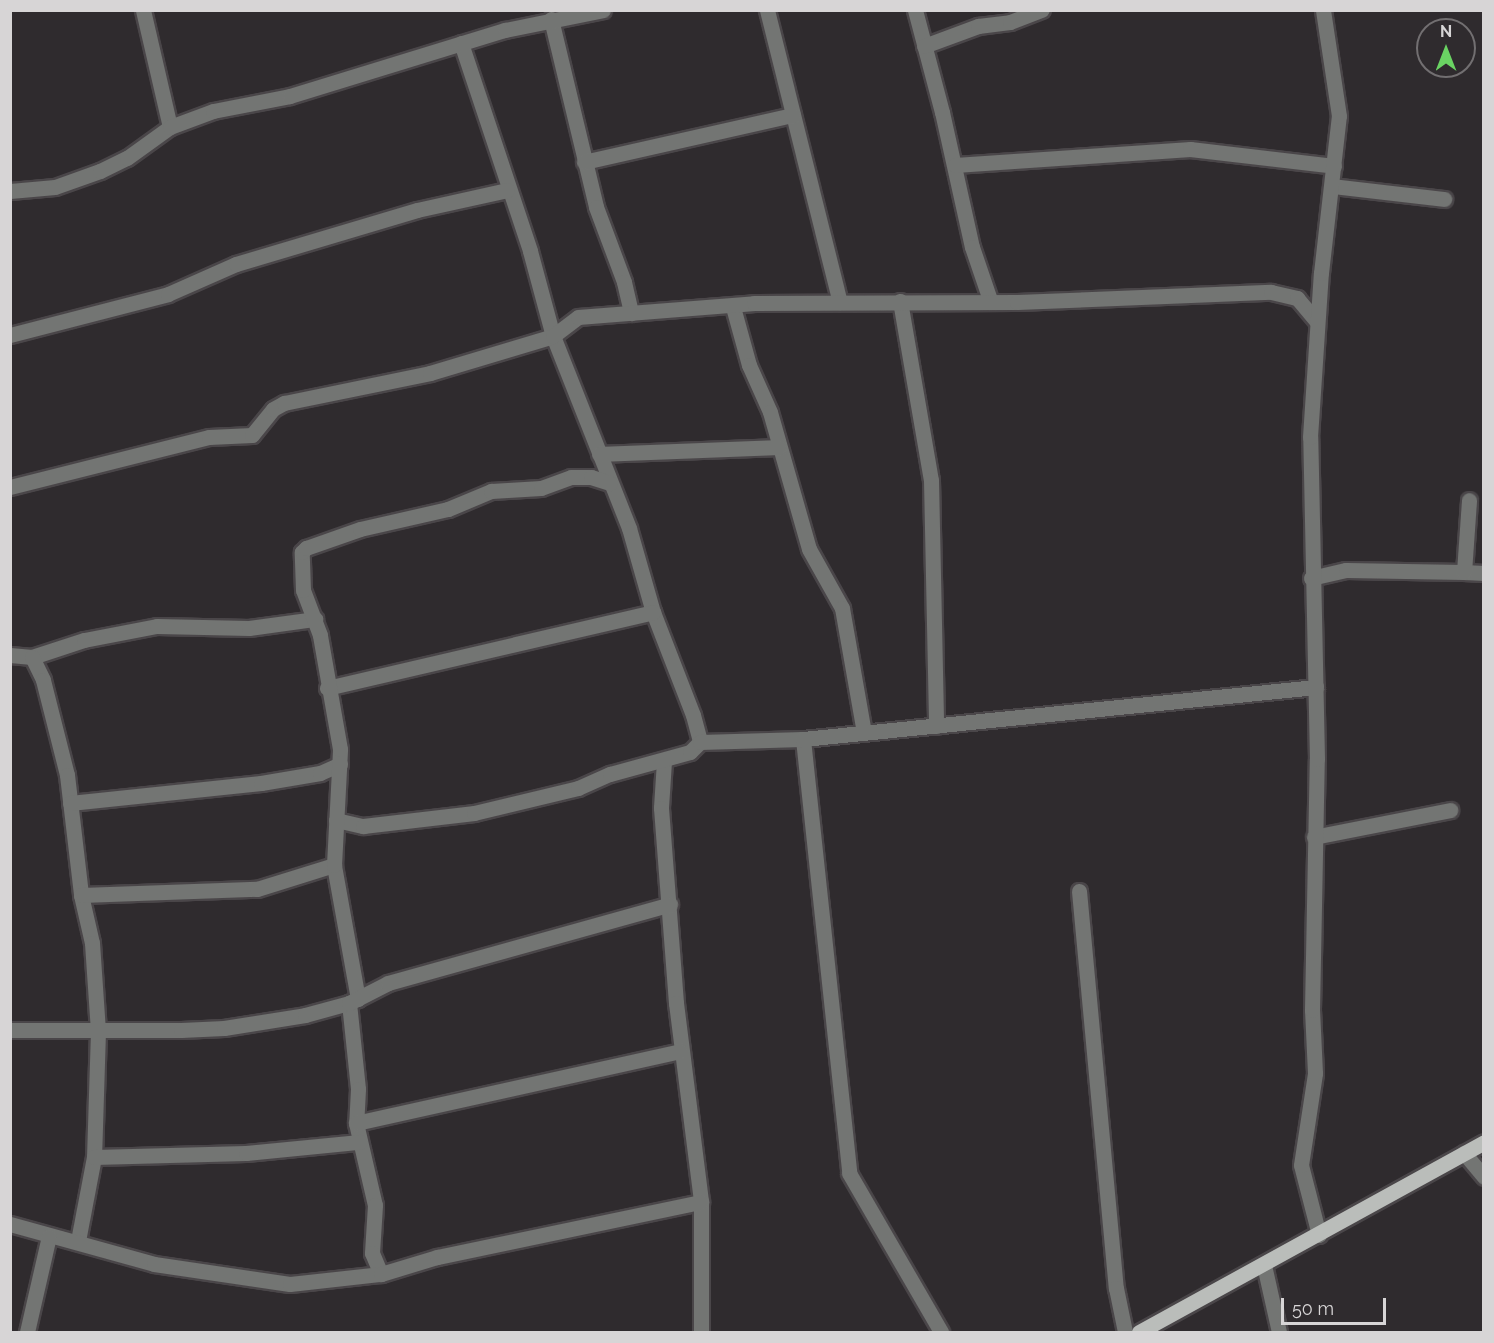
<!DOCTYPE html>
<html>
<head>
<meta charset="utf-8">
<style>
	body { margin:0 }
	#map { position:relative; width:1494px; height:1343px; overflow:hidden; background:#2f2b2e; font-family:Raleway,sans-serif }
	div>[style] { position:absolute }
	.roads { filter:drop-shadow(2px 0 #4a4649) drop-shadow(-2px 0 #4a4649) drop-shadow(0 2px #4a4649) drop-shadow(0 -2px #4a4649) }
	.minor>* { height:15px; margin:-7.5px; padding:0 7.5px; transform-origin:7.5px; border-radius:7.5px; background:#737573 }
	.major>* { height:15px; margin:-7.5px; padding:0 7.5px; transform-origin:7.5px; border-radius:7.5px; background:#babdba }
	span { translate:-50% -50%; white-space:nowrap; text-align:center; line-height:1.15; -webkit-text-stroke:5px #2f2b2e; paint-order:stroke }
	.frame { position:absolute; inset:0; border:12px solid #d7d5d6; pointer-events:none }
	.north { position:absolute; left:1416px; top:18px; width:60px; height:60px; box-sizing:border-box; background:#2f2b2e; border:2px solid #726f71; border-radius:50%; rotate:0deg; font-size:16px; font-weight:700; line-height:24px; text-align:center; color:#d7d5d6 }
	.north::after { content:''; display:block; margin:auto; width:21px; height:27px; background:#6ad363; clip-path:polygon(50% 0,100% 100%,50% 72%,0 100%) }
	.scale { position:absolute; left:1281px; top:1298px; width:105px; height:27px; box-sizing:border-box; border:3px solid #d7d5d6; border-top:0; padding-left:8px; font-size:18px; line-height:21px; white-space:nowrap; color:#d7d5d6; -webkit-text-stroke:4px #2f2b2e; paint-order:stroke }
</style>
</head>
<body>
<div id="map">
	<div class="roads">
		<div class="minor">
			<div style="left:143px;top:10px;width:120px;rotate:77deg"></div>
			<div style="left:767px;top:10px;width:301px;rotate:76deg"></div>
			<div style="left:915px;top:10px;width:106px;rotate:75.2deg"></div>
			<div style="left:942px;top:112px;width:138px;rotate:77.5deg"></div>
			<div style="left:972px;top:247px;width:56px;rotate:71.2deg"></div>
			<div style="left:551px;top:19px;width:193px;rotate:76.5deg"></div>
			<div style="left:596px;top:207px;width:80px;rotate:69.5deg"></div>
			<div style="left:624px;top:282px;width:32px;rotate:77deg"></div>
			<div style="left:461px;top:43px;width:219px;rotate:71.6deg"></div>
			<div style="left:530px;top:251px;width:88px;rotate:74.9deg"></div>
			<div style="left:553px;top:336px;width:206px;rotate:68.4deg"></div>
			<div style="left:629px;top:528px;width:87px;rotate:74.1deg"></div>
			<div style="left:653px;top:612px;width:110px;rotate:68.8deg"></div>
			<div style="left:693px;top:715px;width:28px;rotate:75deg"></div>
			<div style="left:924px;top:46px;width:58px;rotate:-20.3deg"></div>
			<div style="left:978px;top:26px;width:32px;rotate:-7deg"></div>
			<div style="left:1010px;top:22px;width:34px;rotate:-21deg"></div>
			<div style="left:584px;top:162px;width:214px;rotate:-12.7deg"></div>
			<div style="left:955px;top:165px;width:236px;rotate:-3.9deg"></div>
			<div style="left:1190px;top:149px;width:145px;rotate:6.7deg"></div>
			<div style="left:1332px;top:186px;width:113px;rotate:6.6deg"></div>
			<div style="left:10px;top:191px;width:45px;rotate:-5.1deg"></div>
			<div style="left:55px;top:187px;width:48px;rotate:-19.6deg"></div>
			<div style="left:100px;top:171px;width:30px;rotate:-26deg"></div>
			<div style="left:127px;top:158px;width:53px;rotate:-35.8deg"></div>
			<div style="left:170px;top:127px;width:46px;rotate:-20.4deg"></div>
			<div style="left:213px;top:111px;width:78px;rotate:-11deg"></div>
			<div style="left:290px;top:96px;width:225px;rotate:-17.1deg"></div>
			<div style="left:505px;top:30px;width:100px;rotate:-11.5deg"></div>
			<div style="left:900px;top:301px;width:182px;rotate:80.2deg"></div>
			<div style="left:931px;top:480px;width:246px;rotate:88.8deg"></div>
			<div style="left:733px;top:307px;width:60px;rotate:74.6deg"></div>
			<div style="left:749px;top:365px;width:51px;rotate:65.9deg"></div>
			<div style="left:770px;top:412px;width:142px;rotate:74.1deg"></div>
			<div style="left:809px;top:549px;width:68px;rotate:60.8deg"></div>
			<div style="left:842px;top:608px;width:127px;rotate:80deg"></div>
			<div style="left:10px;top:335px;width:163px;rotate:-14.5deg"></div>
			<div style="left:168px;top:294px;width:74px;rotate:-23.8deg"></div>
			<div style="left:236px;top:264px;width:189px;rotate:-16.6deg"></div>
			<div style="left:417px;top:210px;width:92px;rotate:-12.5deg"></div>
			<div style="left:599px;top:454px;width:180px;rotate:-2.2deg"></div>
			<div style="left:10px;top:487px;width:205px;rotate:-14.1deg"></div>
			<div style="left:209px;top:437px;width:43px;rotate:-2.7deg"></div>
			<div style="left:252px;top:435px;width:33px;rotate:-51deg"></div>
			<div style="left:273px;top:409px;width:13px;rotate:-29deg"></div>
			<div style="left:284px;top:403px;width:149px;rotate:-11.6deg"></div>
			<div style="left:430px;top:373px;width:128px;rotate:-16.7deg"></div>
			<div style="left:553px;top:336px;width:31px;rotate:-37deg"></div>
			<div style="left:578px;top:317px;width:177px;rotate:-4.5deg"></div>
			<div style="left:754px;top:303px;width:263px;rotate:-0.2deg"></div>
			<div style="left:1017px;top:302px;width:254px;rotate:-2.3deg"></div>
			<div style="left:1271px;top:292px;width:27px;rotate:13deg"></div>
			<div style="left:1297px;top:298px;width:31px;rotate:50deg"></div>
			<div style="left:1464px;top:572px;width:20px;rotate:3deg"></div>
			<div style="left:1311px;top:578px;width:36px;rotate:-13deg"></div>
			<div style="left:1346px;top:570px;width:118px;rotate:1deg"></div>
			<div style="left:1464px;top:572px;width:72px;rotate:-86deg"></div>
			<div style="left:10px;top:655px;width:22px;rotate:5deg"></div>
			<div style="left:32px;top:657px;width:55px;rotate:-18.1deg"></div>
			<div style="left:84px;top:640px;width:74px;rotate:-10.9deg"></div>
			<div style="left:157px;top:626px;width:92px;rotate:1.2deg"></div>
			<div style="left:249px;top:628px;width:67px;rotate:-7.8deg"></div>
			<div style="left:32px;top:657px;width:25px;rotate:64deg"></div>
			<div style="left:43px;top:680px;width:98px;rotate:75.8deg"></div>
			<div style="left:67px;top:775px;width:121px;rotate:83.3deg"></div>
			<div style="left:81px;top:895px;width:49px;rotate:77.1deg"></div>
			<div style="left:92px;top:943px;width:88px;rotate:86.1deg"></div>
			<div style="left:98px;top:1031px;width:126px;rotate:91.8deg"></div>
			<div style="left:94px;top:1157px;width:86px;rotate:100.8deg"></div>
			<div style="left:327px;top:688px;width:335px;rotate:-13.1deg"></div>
			<div style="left:803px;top:739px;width:436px;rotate:83.9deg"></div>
			<div style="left:849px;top:1173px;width:184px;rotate:59.9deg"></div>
			<div style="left:664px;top:761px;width:47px;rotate:93.7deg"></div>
			<div style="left:661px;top:808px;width:196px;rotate:85.6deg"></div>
			<div style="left:676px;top:1003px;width:201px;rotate:82.8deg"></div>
			<div style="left:701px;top:1202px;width:130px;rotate:90deg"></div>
			<div style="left:70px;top:803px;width:192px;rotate:-6deg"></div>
			<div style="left:261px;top:783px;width:60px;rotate:-9.6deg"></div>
			<div style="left:320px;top:773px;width:22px;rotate:-24deg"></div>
			<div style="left:336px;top:820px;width:28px;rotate:13deg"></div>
			<div style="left:363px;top:826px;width:112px;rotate:-6.7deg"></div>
			<div style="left:474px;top:813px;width:107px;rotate:-13.5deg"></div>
			<div style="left:578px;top:788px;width:35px;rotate:-24deg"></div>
			<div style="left:610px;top:774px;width:83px;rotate:-15.4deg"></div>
			<div style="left:690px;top:752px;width:14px;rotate:-45deg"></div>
			<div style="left:700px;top:742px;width:103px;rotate:-1.7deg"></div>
			<div style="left:803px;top:739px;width:516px;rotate:-5.79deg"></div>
			<div style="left:1314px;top:837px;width:139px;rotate:-11.2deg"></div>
			<div style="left:1079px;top:891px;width:399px;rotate:84.7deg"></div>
			<div style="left:1116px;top:1288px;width:45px;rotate:78.4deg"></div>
			<div style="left:81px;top:895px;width:176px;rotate:-2deg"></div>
			<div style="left:257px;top:889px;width:81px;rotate:-17.3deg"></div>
			<div style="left:358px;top:999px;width:136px;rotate:-100.2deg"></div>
			<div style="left:334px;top:865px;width:116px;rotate:-87deg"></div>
			<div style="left:340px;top:749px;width:116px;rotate:-100deg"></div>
			<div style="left:320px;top:635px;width:48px;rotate:-110.7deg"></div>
			<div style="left:303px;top:590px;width:38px;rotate:-92deg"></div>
			<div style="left:302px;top:552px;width:6px;rotate:-45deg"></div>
			<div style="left:306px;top:548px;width:57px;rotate:-19.4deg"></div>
			<div style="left:360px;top:529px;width:90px;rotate:-12.8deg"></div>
			<div style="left:448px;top:509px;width:47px;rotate:-22.7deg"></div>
			<div style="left:491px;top:491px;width:50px;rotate:-3.4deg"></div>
			<div style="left:541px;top:488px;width:32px;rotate:-20deg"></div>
			<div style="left:571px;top:477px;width:20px"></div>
			<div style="left:591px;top:477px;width:20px;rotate:18deg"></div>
			<div style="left:349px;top:1003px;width:86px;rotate:84deg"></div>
			<div style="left:358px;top:1089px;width:34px;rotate:93deg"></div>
			<div style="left:356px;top:1123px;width:84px;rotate:77deg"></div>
			<div style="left:375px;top:1205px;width:48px;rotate:93.6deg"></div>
			<div style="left:372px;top:1253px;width:23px;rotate:67deg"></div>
			<div style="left:10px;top:1030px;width:171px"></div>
			<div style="left:181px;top:1030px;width:43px;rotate:-2.7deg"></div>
			<div style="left:224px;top:1028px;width:82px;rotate:-9.1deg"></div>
			<div style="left:305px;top:1015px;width:46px;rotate:-15.3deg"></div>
			<div style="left:349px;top:1003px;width:44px;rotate:-27.1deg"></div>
			<div style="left:388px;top:983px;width:293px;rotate:-15.6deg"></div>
			<div style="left:356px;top:1123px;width:332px;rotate:-12.5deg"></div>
			<div style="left:1464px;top:1153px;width:31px;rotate:50deg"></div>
			<div style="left:94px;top:1157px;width:152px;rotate:-1.5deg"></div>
			<div style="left:246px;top:1153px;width:114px;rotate:-5.6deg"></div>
			<div style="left:10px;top:1224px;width:149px;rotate:15.5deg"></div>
			<div style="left:154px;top:1264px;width:137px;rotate:8.4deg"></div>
			<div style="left:290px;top:1284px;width:92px;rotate:-6.3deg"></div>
			<div style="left:381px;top:1274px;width:59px;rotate:-16.9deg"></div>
			<div style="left:437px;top:1257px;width:270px;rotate:-11.8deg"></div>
			<div style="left:1319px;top:1235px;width:72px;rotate:-104.4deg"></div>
			<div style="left:1301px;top:1165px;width:93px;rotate:-81.3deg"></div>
			<div style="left:1315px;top:1073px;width:63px;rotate:-92.7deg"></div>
			<div style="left:1312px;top:1010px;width:251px;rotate:-88.9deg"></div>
			<div style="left:1317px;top:759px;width:322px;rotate:-91.2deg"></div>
			<div style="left:1310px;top:437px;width:164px;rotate:-86.2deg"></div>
			<div style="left:1321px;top:273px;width:158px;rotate:-83.5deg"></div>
			<div style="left:1339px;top:116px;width:107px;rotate:-98.6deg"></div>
			<div style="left:1264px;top:1265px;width:69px;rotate:77.4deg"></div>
			<div style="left:27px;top:1332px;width:98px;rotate:-77.1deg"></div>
		</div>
		<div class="major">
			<div style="left:1139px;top:1332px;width:394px;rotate:-28.8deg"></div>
		</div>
	</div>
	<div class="frame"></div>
	<div class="north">N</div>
	<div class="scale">50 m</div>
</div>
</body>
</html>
